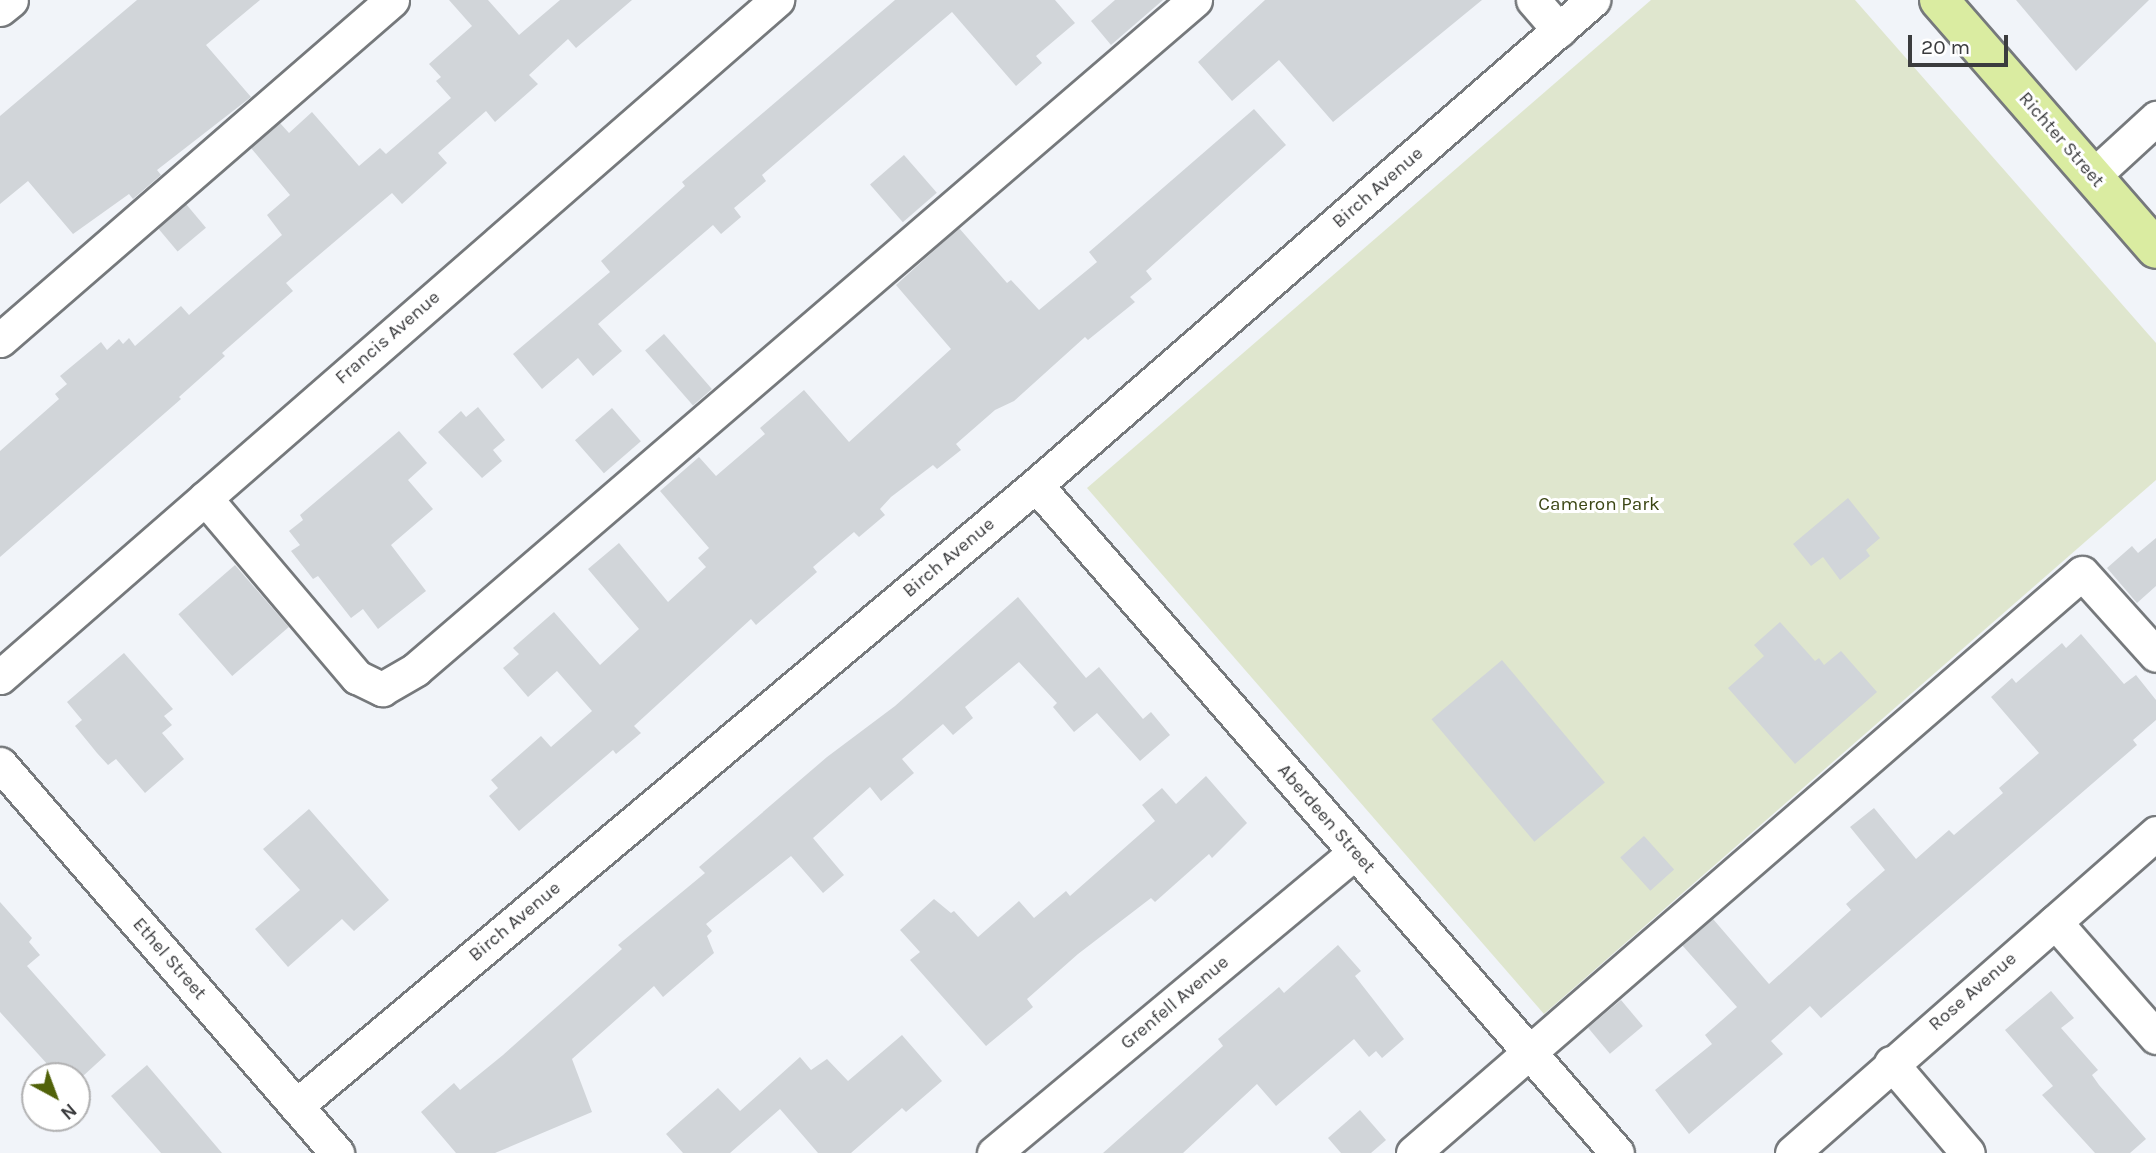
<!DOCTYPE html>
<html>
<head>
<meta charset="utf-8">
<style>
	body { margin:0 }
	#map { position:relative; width:2156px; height:1153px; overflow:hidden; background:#f1f4f9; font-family:Karla,sans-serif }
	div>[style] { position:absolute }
	.green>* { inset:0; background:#dfe6ce }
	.building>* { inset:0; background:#d1d5d9; transform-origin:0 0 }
	.roads { filter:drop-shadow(2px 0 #76797c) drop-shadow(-2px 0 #76797c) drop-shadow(0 2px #76797c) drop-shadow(0 -2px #76797c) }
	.minor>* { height:33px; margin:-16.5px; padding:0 16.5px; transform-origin:16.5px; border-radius:16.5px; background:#fff }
	.major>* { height:38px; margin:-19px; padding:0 19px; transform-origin:19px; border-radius:19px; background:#daeca1 }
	span { translate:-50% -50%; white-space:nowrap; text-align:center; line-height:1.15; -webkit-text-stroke:6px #fff; paint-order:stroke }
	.street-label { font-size:19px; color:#3b3c3e }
	.park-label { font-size:19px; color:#3b4614 }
	.north { position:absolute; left:21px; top:1062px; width:70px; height:70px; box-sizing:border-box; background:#fff; border:2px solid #b1b1b2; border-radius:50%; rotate:139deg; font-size:19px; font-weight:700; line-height:28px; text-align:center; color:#3b3c3e }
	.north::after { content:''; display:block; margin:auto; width:24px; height:32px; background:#516209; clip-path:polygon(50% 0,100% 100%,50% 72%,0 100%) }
	.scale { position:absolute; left:1908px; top:35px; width:100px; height:32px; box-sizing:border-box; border:4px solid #3b3c3e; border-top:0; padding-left:9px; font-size:21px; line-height:24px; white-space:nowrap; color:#3b3c3e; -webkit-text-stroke:5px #fff; paint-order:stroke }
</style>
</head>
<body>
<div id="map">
	<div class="green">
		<div style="clip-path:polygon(1651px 0,1855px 0,2156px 343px,2156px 480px,1544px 1014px,1087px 488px)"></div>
	</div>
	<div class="building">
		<div style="clip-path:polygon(137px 0,260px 0,206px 45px,251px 97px,157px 170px,161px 175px,133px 199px,129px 194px,73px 234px,28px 181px,0 204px,0 116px)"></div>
		<div style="clip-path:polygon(449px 0,488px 0,519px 35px,560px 0,632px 0,576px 48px,568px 39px,529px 75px,538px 84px,495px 122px,486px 111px,438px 153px,447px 163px,402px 204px,392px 193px,286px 283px,293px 291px,222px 353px,225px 356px,179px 397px,181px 399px,0 557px,0 451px,59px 399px,55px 394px,67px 384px,60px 376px,101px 342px,107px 350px,119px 339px,123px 344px,129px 338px,135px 346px,181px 306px,189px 315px,282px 235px,267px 215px,290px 195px,251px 148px,280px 123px,289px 133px,312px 112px,359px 166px,380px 148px,386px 154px,451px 98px,436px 81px,441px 77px,429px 64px,472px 26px)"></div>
		<div style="clip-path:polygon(895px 0,1055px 0,1075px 23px,1036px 56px,1042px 63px,1016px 86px,952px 12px,762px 175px,766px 181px,734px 208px,741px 217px,721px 234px,713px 225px,598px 324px,622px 351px,593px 376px,578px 358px,542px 389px,513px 354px,610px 272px,601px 261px,685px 186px,682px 182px)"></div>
		<div style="clip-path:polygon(1115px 0,1163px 0,1111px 45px,1091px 21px)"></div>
		<div style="clip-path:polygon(1265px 0,1482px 0,1333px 122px,1279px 60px,1232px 101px,1198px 62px)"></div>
		<div style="clip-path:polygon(2016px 0,2149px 0,2076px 71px)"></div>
		<div style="clip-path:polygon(1254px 109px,1286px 145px,1146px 271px,1152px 279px,1130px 297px,1135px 302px,1088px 340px,1085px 337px,1014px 401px,995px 410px,956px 444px,961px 450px,937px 469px,933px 465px,891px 497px,880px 509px,885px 515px,859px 537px,854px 532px,813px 567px,817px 572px,756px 625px,751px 619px,634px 726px,641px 733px,616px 754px,613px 750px,519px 831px,489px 796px,498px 788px,491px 780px,541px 736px,551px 747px,592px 711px,557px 671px,528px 697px,503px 668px,519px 654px,513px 648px,554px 612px,600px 665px,639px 629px,588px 569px,619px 543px,668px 602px,706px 567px,698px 558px,709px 548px,660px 491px,699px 457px,716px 476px,765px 434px,760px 428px,804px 390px,849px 442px,951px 349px,896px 285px,959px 228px,1007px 283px,1011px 280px,1039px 310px,1097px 262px,1089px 252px)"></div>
		<div style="left:904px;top:155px;width:50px;height:45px;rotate:49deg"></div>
		<div style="left:186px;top:204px;width:31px;height:37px;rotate:50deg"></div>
		<div style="left:664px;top:334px;width:73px;height:25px;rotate:49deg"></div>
		<div style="clip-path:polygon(478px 407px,505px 440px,493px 450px,502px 461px,482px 478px,438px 432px,461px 411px,466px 417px)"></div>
		<div style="left:612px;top:408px;width:44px;height:49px;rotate:49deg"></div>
		<div style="clip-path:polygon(399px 431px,427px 463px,408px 480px,433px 509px,391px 545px,426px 591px,378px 629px,363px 609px,351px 618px,318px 576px,313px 579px,291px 551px,300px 545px,289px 531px,303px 520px,300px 515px)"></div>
		<div style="clip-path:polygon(1848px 498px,1880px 538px,1866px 550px,1870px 556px,1840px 580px,1823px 557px,1811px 566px,1793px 544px)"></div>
		<div style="clip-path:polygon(2156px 538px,2156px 586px,2137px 603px,2107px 568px,2132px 546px,2138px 553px)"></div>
		<div style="left:235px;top:565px;width:82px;height:75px;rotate:49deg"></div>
		<div style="clip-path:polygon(1018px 597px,1086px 678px,1099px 667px,1143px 719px,1151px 712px,1170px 735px,1140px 761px,1097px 713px,1074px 732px,1053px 707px,1057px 703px,1019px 662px,965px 707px,973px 718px,953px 735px,943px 724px,902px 759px,914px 773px,881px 801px,870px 787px,813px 838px,844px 875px,823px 893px,791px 856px,706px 924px,712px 931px,707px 936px,714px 953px,663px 997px,654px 986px,572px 1059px,592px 1112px,495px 1153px,456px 1153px,421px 1112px,454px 1083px,460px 1090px,503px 1055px,622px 949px,618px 945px,705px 873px,699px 867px,827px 757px,895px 706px)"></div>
		<div style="clip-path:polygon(1780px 622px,1815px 661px,1819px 658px,1824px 665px,1841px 651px,1877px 692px,1795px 764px,1728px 688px,1764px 656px,1754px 645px)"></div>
		<div style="clip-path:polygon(2081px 634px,2124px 684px,2136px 675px,2156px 700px,2156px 720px,2133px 740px,2137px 745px,1821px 1018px,1810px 1006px,1771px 1041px,1783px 1054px,1689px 1134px,1655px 1090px,1712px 1044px,1705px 1035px,1737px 1007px,1682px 945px,1713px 919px,1769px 984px,1851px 910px,1846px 904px,1885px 870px,1850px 827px,1874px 808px,1916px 859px,1949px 830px,1954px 835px,2003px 793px,1999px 788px,2039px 753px,1991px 697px,2012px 678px,2016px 683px,2062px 643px,2066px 648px)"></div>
		<div style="clip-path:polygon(124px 653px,173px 709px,164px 716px,172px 725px,162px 733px,184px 759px,145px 793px,116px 759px,108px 765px,97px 753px,75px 726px,82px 720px,67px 702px)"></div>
		<div style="left:1502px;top:660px;width:160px;height:92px;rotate:50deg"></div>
		<div style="clip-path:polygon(1206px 776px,1247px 823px,1212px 858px,1209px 854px,1155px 902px,1151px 898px,1078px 954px,1027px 999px,1033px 1007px,986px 1046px,910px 960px,920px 952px,900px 930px,934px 899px,951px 913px,954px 911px,978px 937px,1019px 901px,1034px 918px,1066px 891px,1070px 896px,1155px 821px,1142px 805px,1162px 788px,1176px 804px)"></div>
		<div style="clip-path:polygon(309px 809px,389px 900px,354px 931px,342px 919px,288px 967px,255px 929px,300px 890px,263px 849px)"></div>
		<div style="left:1644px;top:836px;width:45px;height:32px;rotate:48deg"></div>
		<div style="clip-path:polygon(0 902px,32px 938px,29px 942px,40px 955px,27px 966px,106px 1055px,83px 1076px,58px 1076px,0 1012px)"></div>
		<div style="clip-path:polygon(1338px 945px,1361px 971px,1355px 976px,1404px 1039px,1382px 1058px,1376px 1051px,1369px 1057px,1354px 1039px,1276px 1106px,1257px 1084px,1183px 1153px,1103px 1153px,1223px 1046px,1218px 1039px,1279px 987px,1284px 993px)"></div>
		<div style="clip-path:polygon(2051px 991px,2074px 1018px,2061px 1028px,2098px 1070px,2092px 1075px,2099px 1085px,2146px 1139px,2130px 1153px,2095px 1153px,2042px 1095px,2053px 1086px,2005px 1030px)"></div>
		<div style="left:1621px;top:1000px;width:34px;height:43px;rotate:50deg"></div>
		<div style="clip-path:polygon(902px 1035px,942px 1081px,906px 1112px,902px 1108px,851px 1153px,818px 1153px,780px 1109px,730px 1153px,683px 1153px,666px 1134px,718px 1088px,740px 1111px,800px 1057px,811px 1070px,827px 1059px,848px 1081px)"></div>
		<div style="clip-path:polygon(147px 1065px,222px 1153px,161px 1153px,111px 1096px)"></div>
		<div style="clip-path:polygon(1360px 1110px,1386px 1140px,1371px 1153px,1341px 1153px,1328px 1138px)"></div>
	</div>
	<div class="roads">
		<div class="minor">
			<div style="left:1533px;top:0;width:40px;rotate:49deg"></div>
			<div style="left:0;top:9px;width:14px;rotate:-39deg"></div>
			<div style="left:2093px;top:176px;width:86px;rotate:-42.6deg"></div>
			<div style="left:0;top:340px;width:519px;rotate:-40.94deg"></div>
			<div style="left:1036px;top:485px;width:885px;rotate:48.98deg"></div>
			<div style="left:205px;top:498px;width:235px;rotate:49.7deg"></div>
			<div style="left:357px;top:677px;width:28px;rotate:26deg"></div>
			<div style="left:382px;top:689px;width:39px;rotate:-30deg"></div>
			<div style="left:416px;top:669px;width:1027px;rotate:-40.66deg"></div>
			<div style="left:0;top:677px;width:1031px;rotate:-41.07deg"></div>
			<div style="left:0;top:764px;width:515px;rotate:49.1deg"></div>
			<div style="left:2055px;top:922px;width:153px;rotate:48.7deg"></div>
			<div style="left:1891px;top:1063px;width:118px;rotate:49.5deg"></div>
			<div style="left:296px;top:1106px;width:966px;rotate:-40deg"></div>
			<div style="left:1036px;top:485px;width:739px;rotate:-41.05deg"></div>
			<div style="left:994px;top:1153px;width:470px;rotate:-39.8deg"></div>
			<div style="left:1413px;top:1153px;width:885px;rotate:-40.92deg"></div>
			<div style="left:2082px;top:573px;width:110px;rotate:47.9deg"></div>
			<div style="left:1792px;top:1153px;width:485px;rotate:-41.3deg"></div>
		</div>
		<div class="major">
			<div style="left:1939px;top:0;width:330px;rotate:48.9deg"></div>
		</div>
	</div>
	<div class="street-label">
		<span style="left:2061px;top:140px;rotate:49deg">Richter Street</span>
		<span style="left:1378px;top:188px;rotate:-41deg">Birch Avenue</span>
		<span style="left:388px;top:338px;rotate:-41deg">Francis Avenue</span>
		<span style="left:949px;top:558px;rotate:-40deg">Birch Avenue</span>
		<span style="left:1326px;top:819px;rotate:49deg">Aberdeen Street</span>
		<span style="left:515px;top:922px;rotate:-40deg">Birch Avenue</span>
		<span style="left:169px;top:959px;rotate:49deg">Ethel Street</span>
		<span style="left:1973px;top:992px;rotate:-41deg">Rose Avenue</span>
		<span style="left:1175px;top:1003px;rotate:-40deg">Grenfell Avenue</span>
	</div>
	<div class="park-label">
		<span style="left:1599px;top:505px">Cameron Park</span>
	</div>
	<div class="north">N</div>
	<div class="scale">20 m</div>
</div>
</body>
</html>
